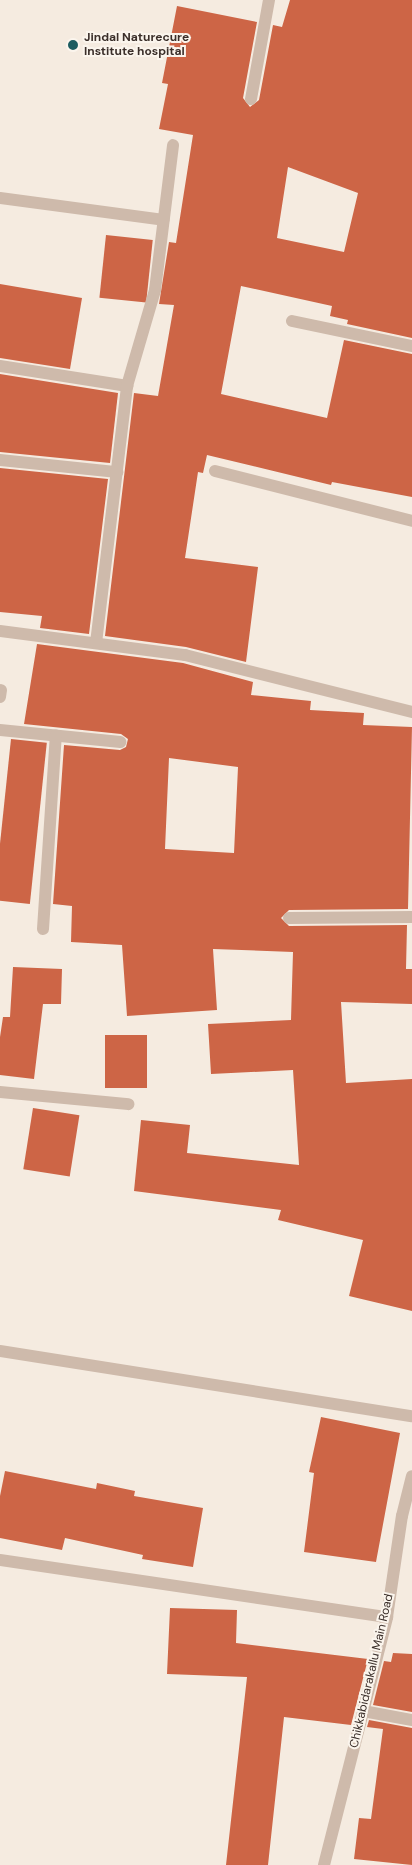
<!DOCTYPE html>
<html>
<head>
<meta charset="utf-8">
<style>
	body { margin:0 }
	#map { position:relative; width:412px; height:1865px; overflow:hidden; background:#f5ebe0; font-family:"DM Sans",sans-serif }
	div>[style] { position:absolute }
	.building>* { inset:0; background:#cd6546; transform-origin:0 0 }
	.street>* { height:12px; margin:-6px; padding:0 6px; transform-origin:6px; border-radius:6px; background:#cebaab }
	.dots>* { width:14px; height:14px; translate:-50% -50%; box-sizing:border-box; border:2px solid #fbf5ed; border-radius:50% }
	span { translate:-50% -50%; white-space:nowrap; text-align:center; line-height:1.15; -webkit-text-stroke:4px #fbf5ed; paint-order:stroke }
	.poi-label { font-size:12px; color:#3b2f2a; font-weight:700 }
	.left { translate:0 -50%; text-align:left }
	.street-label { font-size:12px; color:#3b2f2a }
</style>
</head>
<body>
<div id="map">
	<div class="building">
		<div style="clip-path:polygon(evenodd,290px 0,412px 0,412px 338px,347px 324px,348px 320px,330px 316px,332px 306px,241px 286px,221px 394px,327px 418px,344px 340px,412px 354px,412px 497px,332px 482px,331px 485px,207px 455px,203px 473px,198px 472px,185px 558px,258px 567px,246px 662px,186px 647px,105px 636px,134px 393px,158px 396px,174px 305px,159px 304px,169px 242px,176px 243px,193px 135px,159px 129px,168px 84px,162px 83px,177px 6px,257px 22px,243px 98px,250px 107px,259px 100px,273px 25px,282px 27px,290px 0,288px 167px,358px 193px,344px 252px,277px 238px,288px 167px)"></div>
		<div style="left:106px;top:235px;width:47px;height:63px;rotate:6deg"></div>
		<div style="clip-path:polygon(0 284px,82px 298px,70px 369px,0 358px)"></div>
		<div style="clip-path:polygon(0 374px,118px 393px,110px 463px,0 452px)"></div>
		<div style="clip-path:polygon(0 468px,108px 479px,89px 634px,40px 628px,42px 616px,0 612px)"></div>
		<div style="clip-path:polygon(evenodd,37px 644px,183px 663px,253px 682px,251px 695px,311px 701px,310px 710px,364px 713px,363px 725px,412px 727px,408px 909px,289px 910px,281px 918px,289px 926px,407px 925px,406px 969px,412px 969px,412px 1004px,341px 1002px,346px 1083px,412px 1079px,412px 1311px,349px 1296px,363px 1240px,278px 1220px,281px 1210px,134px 1191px,141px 1120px,190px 1125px,187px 1153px,299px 1165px,293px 1070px,211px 1074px,208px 1024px,291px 1020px,293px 952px,213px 949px,217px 1010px,127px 1016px,122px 945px,71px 942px,72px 906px,53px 904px,64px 745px,120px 750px,126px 747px,128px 739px,121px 734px,24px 724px,37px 644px,169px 758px,238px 767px,234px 853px,165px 849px,169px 758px)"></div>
		<div style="left:11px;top:739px;width:36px;height:162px;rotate:6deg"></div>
		<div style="clip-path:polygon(13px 967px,62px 969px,61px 1004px,43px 1004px,34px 1079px,0 1075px,0 1037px,3px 1017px,10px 1017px)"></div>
		<div style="left:147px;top:1035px;width:53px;height:42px;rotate:90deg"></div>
		<div style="left:33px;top:1108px;width:47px;height:62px;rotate:9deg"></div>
		<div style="clip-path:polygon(321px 1417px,400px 1433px,376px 1562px,304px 1552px,314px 1473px,309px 1472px)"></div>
		<div style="clip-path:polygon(5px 1471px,96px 1489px,97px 1483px,135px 1491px,134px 1496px,203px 1508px,193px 1567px,142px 1559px,143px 1555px,65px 1538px,62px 1550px,0 1538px,0 1496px)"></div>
		<div style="clip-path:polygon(170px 1608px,237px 1610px,236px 1643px,368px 1659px,351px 1725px,284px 1717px,268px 1865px,226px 1865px,247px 1677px,167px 1674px)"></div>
		<div style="clip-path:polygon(393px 1653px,412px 1654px,412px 1712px,373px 1705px,384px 1661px,391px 1662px)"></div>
		<div style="clip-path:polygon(369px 1720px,412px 1728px,412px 1865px,354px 1859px,359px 1818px,371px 1819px,383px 1729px,367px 1727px)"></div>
	</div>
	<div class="street">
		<div style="left:251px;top:99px;width:101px;rotate:-79.7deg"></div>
		<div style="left:0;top:198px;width:165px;rotate:7.6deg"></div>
		<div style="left:292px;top:321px;width:123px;rotate:11.8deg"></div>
		<div style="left:0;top:366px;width:129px;rotate:8.9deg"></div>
		<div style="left:0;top:460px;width:118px;rotate:5.9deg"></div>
		<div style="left:215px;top:471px;width:203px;rotate:14.2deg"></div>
		<div style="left:0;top:631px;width:187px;rotate:7.4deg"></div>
		<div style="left:185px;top:655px;width:234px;rotate:14.1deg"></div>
		<div style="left:96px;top:643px;width:259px;rotate:-83.1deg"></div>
		<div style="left:127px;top:386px;width:100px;rotate:-73.7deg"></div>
		<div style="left:155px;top:290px;width:146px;rotate:-82.9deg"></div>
		<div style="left:0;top:697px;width:7px;rotate:-82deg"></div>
		<div style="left:0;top:730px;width:121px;rotate:5.7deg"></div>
		<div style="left:289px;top:918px;width:123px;rotate:-0.5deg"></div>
		<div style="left:43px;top:929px;width:194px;rotate:-86.2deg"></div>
		<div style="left:0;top:1092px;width:129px;rotate:5.4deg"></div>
		<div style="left:0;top:1351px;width:417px;rotate:9deg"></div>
		<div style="left:0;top:1560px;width:391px;rotate:8.4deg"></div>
		<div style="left:363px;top:1711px;width:50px;rotate:10.4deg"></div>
		<div style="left:324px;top:1865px;width:256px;rotate:-75.7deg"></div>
		<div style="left:387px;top:1617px;width:102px;rotate:-81.6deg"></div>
		<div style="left:402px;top:1516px;width:41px;rotate:-76deg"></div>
	</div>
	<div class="dots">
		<div style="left:73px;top:45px;background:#1d5c60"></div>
	</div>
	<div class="poi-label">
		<span class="left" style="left:84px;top:45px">Jindal Naturecure<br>Institute hospital</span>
	</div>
	<div class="street-label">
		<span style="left:372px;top:1671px;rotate:-77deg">Chikkabidarakallu Main Road</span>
	</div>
</div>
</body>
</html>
